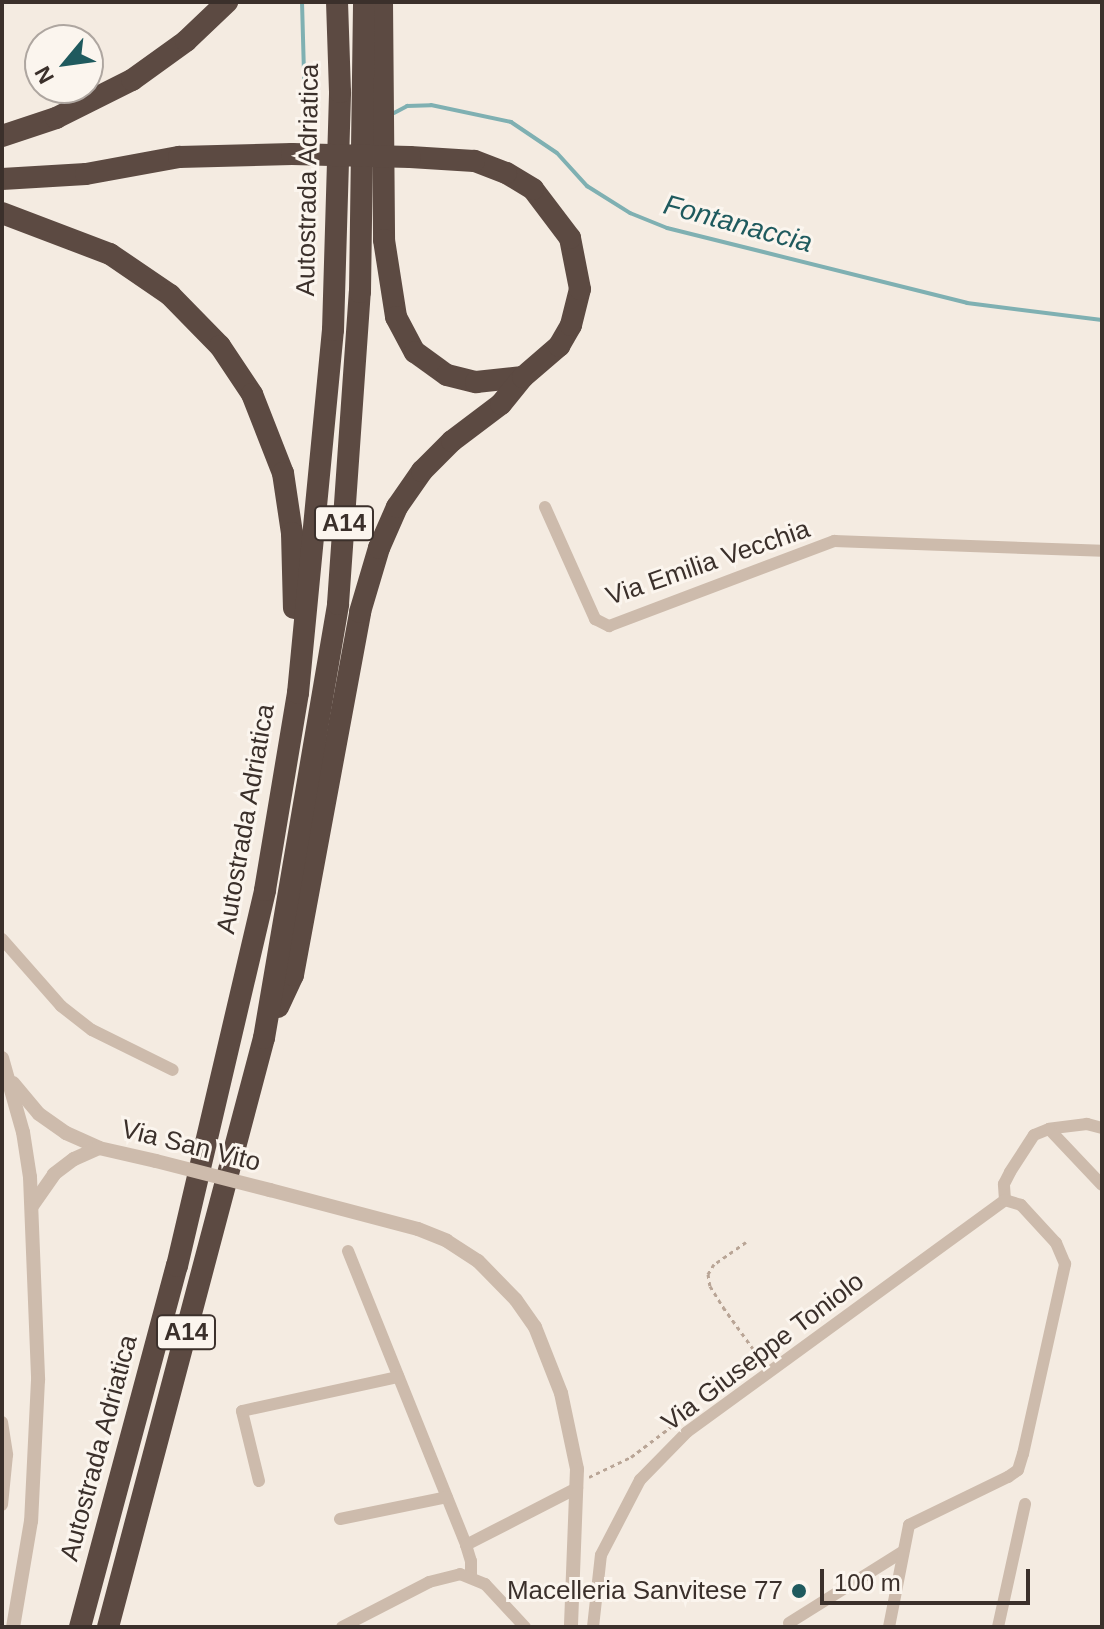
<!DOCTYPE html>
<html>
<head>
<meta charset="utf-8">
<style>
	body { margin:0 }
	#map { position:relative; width:1104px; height:1629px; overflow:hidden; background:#f4ebe1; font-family:Helvetica,sans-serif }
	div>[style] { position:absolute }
	.stream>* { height:4px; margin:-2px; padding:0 2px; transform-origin:2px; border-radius:2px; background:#7fb0b2 }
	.path>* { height:3px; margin-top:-1.5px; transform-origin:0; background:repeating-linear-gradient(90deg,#b9a596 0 4px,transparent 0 8px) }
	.minor>* { height:12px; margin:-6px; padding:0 6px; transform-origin:6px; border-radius:6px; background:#cdbbac }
	.tertiary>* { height:14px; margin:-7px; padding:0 7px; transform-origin:7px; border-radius:7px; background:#cdbbac }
	.motorway>* { height:22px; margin:-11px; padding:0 11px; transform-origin:11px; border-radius:11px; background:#5c4a42 }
	.tertiary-bridge>* { height:14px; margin:-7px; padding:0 7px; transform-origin:7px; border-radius:7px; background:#cdbbac }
	.motorway-bridge>* { height:22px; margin:-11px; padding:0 11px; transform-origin:11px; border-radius:11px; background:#5c4a42 }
	.dots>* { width:22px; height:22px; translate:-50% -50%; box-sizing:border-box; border:4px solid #fbf5ee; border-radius:50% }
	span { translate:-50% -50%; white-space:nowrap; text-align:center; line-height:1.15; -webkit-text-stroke:6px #fbf5ee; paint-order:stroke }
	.shield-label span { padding:2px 6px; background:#fbf5ee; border:2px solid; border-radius:6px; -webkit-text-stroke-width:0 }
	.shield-label { font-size:24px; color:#3b302b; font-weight:700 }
	.street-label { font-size:26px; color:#3b302b }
	.poi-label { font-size:26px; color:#3b302b }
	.right { translate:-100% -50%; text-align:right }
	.water-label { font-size:28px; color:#1f5a5e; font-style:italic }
	.frame { position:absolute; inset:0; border:4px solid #3b302b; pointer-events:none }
	.north { position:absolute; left:24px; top:24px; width:80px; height:80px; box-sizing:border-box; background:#fbf5ee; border:2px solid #aea6a0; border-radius:50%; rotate:241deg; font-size:22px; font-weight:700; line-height:32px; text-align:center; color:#3b302b }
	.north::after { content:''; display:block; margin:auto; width:28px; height:36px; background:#1f5a5e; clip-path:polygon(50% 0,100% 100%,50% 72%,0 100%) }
	.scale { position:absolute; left:820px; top:1569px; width:210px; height:36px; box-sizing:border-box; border:4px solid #3b302b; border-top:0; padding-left:10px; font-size:24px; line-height:28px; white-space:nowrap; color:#3b302b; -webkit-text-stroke:6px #fbf5ee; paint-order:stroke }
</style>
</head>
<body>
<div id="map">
	<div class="stream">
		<div style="left:302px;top:2px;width:106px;rotate:88.4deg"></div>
		<div style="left:305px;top:108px;width:13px;rotate:67deg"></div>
		<div style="left:394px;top:113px;width:15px;rotate:-28deg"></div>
		<div style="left:407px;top:106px;width:24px;rotate:-2deg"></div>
		<div style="left:431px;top:105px;width:82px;rotate:12deg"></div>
		<div style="left:511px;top:122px;width:55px;rotate:34deg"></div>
		<div style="left:557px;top:153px;width:45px;rotate:47.7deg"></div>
		<div style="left:587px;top:186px;width:51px;rotate:32.1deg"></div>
		<div style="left:630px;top:213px;width:40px;rotate:22deg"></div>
		<div style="left:667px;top:228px;width:309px;rotate:14deg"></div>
		<div style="left:967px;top:303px;width:136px;rotate:7.2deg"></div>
	</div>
	<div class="path">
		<div style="left:746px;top:1242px;width:39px;rotate:145deg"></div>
		<div style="left:714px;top:1264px;width:12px;rotate:121deg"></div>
		<div style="left:708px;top:1274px;width:12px;rotate:81deg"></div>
		<div style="left:710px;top:1286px;width:25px;rotate:58deg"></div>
		<div style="left:723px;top:1307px;width:62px;rotate:54.2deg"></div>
		<div style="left:759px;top:1357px;width:7px;rotate:106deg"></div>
		<div style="left:589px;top:1477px;width:47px;rotate:-25.5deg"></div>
		<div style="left:631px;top:1457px;width:61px;rotate:-37.1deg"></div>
	</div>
	<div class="minor">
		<div style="left:545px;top:507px;width:123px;rotate:65.9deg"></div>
		<div style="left:595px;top:619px;width:16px;rotate:27deg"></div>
		<div style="left:609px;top:626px;width:241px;rotate:-20.7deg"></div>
		<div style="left:834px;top:541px;width:268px;rotate:2.1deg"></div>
		<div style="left:2px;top:939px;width:89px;rotate:48.6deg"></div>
		<div style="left:61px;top:1006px;width:39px;rotate:38deg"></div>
		<div style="left:92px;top:1030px;width:90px;rotate:26.3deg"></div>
		<div style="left:1102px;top:1128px;width:16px;rotate:-165deg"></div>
		<div style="left:1087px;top:1124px;width:38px;rotate:173deg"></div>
		<div style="left:1049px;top:1129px;width:77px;rotate:46.6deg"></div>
		<div style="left:1005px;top:1200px;width:16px;rotate:-94deg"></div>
		<div style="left:1004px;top:1184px;width:13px;rotate:-63deg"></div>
		<div style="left:1010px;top:1172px;width:44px;rotate:-57deg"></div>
		<div style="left:1034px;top:1135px;width:16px;rotate:-22deg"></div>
		<div style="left:348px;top:1251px;width:317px;rotate:68.1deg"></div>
		<div style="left:466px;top:1545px;width:17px;rotate:73deg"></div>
		<div style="left:471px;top:1561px;width:16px;rotate:90deg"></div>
		<div style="left:2px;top:1422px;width:33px;rotate:81deg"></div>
		<div style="left:7px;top:1455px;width:50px;rotate:95.7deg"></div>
		<div style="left:259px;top:1481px;width:72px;rotate:-103.7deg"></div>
		<div style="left:242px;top:1411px;width:160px;rotate:-12.3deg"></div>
		<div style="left:340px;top:1519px;width:109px;rotate:-11.6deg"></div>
		<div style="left:466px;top:1545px;width:125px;rotate:-27.2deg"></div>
		<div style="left:789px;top:1623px;width:133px;rotate:-32.1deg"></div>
		<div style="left:342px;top:1627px;width:98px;rotate:-27.3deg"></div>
		<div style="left:429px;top:1582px;width:32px;rotate:-14deg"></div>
		<div style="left:460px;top:1574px;width:27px;rotate:22deg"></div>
		<div style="left:485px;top:1584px;width:59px;rotate:47.1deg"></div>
		<div style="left:593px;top:1627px;width:72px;rotate:-83.7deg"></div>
		<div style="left:601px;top:1555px;width:85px;rotate:-62.5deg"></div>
		<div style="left:640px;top:1480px;width:67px;rotate:-45.6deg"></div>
		<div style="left:687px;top:1432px;width:394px;rotate:-36.1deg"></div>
		<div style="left:889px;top:1627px;width:104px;rotate:-78.9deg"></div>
		<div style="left:909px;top:1525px;width:110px;rotate:-25.9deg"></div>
		<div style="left:1008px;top:1477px;width:12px;rotate:-35deg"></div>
		<div style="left:1018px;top:1470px;width:17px;rotate:-73deg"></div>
		<div style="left:1023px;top:1454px;width:195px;rotate:-77.5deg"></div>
		<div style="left:1065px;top:1264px;width:23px;rotate:-113deg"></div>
		<div style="left:1056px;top:1243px;width:52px;rotate:-132.6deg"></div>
		<div style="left:1021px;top:1205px;width:17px;rotate:-163deg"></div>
		<div style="left:998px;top:1627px;width:126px;rotate:-77.6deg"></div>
	</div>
	<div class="tertiary">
		<div style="left:2px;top:1058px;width:77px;rotate:74.2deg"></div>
		<div style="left:23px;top:1132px;width:46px;rotate:81.2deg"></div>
		<div style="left:30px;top:1177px;width:203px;rotate:87.7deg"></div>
		<div style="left:38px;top:1380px;width:141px;rotate:92.8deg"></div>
		<div style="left:31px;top:1521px;width:108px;rotate:99.6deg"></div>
		<div style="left:13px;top:1083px;width:40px;rotate:50deg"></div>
		<div style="left:39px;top:1114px;width:33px;rotate:35deg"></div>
		<div style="left:66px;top:1133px;width:36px;rotate:24deg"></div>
		<div style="left:99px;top:1148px;width:58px;rotate:12.8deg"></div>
		<div style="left:270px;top:1190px;width:153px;rotate:14.8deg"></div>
		<div style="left:418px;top:1229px;width:31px;rotate:22deg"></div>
		<div style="left:447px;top:1241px;width:37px;rotate:33deg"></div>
		<div style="left:478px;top:1261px;width:54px;rotate:45.7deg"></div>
		<div style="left:516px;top:1300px;width:33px;rotate:55deg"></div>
		<div style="left:535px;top:1327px;width:71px;rotate:68.5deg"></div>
		<div style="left:561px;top:1393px;width:78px;rotate:78.1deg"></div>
		<div style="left:577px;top:1469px;width:158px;rotate:92.2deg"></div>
		<div style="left:32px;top:1206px;width:39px;rotate:-55deg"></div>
		<div style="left:54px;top:1174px;width:25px;rotate:-37deg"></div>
		<div style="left:74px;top:1159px;width:27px;rotate:-24deg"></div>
	</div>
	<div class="motorway">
		<div style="left:382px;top:2px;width:238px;rotate:89.5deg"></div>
		<div style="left:384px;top:240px;width:78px;rotate:81.1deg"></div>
		<div style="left:396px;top:317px;width:40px;rotate:62deg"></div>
		<div style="left:415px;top:352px;width:39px;rotate:36deg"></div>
		<div style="left:447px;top:375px;width:30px;rotate:14deg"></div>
		<div style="left:476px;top:382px;width:47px;rotate:-6.1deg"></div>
		<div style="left:2px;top:136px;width:57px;rotate:-18.4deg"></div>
		<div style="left:56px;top:118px;width:85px;rotate:-26.6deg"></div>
		<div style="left:132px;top:80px;width:67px;rotate:-35.8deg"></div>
		<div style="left:186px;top:41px;width:57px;rotate:-43.6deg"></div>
		<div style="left:2px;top:179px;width:84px;rotate:-3.4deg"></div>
		<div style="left:86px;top:174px;width:95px;rotate:-10.4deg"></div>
		<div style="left:179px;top:157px;width:113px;rotate:-1.5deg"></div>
		<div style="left:2px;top:213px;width:116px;rotate:20.8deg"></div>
		<div style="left:110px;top:254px;width:73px;rotate:34.3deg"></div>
		<div style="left:170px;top:295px;width:71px;rotate:45.6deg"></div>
		<div style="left:220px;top:346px;width:58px;rotate:56.3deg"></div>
		<div style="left:252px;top:394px;width:85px;rotate:68.6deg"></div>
		<div style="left:283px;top:473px;width:61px;rotate:81.5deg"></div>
		<div style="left:292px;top:533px;width:75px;rotate:88.5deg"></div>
		<div style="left:278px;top:1007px;width:35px;rotate:-65deg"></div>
		<div style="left:293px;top:975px;width:369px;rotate:-79.5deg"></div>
		<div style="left:360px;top:612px;width:67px;rotate:-73.5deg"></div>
		<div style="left:379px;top:548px;width:45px;rotate:-66.3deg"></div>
		<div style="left:397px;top:507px;width:44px;rotate:-55.2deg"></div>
		<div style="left:422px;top:471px;width:42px;rotate:-45deg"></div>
		<div style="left:452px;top:441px;width:61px;rotate:-37.1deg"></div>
		<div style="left:501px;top:404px;width:35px;rotate:-51deg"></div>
		<div style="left:523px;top:377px;width:48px;rotate:-40.7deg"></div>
		<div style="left:559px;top:346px;width:24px;rotate:-60deg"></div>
		<div style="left:571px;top:325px;width:37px;rotate:-76deg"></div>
		<div style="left:580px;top:289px;width:52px;rotate:-101.1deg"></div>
		<div style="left:570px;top:238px;width:61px;rotate:-127.1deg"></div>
		<div style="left:533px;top:189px;width:31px;rotate:-149deg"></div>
		<div style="left:506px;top:173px;width:34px;rotate:-159deg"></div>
		<div style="left:474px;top:161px;width:64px;rotate:-176.4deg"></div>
		<div style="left:80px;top:1627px;width:374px;rotate:-75deg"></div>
		<div style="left:177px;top:1266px;width:386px;rotate:-76.8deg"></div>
		<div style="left:265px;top:890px;width:200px;rotate:-80.5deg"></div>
		<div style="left:298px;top:693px;width:365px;rotate:-84.5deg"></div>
		<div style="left:333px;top:330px;width:238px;rotate:-88.3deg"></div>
		<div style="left:340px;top:92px;width:90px;rotate:-91.9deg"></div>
		<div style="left:108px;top:1627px;width:609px;rotate:-75.17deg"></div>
		<div style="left:264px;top:1038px;width:440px;rotate:-80.3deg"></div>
		<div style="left:338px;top:604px;width:313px;rotate:-86deg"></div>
		<div style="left:360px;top:292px;width:290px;rotate:-89.2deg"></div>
	</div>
	<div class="tertiary-bridge">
		<div style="left:156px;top:1161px;width:118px;rotate:14.3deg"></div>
	</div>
	<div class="motorway-bridge">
		<div style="left:292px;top:154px;width:118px;rotate:1.5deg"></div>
	</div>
	<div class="dots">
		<div style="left:799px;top:1591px;background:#1f5a5e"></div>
	</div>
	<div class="shield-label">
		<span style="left:344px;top:523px">A14</span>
		<span style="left:186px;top:1332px">A14</span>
	</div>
	<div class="street-label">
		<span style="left:308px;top:180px;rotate:-89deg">Autostrada Adriatica</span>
		<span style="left:708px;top:563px;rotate:-19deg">Via Emilia Vecchia</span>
		<span style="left:246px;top:819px;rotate:-80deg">Autostrada Adriatica</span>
		<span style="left:191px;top:1146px;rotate:14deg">Via San Vito</span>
		<span style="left:763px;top:1352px;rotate:-37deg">Via Giuseppe Toniolo</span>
		<span style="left:99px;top:1448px;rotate:-75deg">Autostrada Adriatica</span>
	</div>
	<div class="poi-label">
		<span class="right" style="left:783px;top:1591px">Macelleria Sanvitese 77</span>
	</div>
	<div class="water-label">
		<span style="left:738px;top:224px;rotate:15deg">Fontanaccia</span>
	</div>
	<div class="frame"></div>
	<div class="north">N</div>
	<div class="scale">100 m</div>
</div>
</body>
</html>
